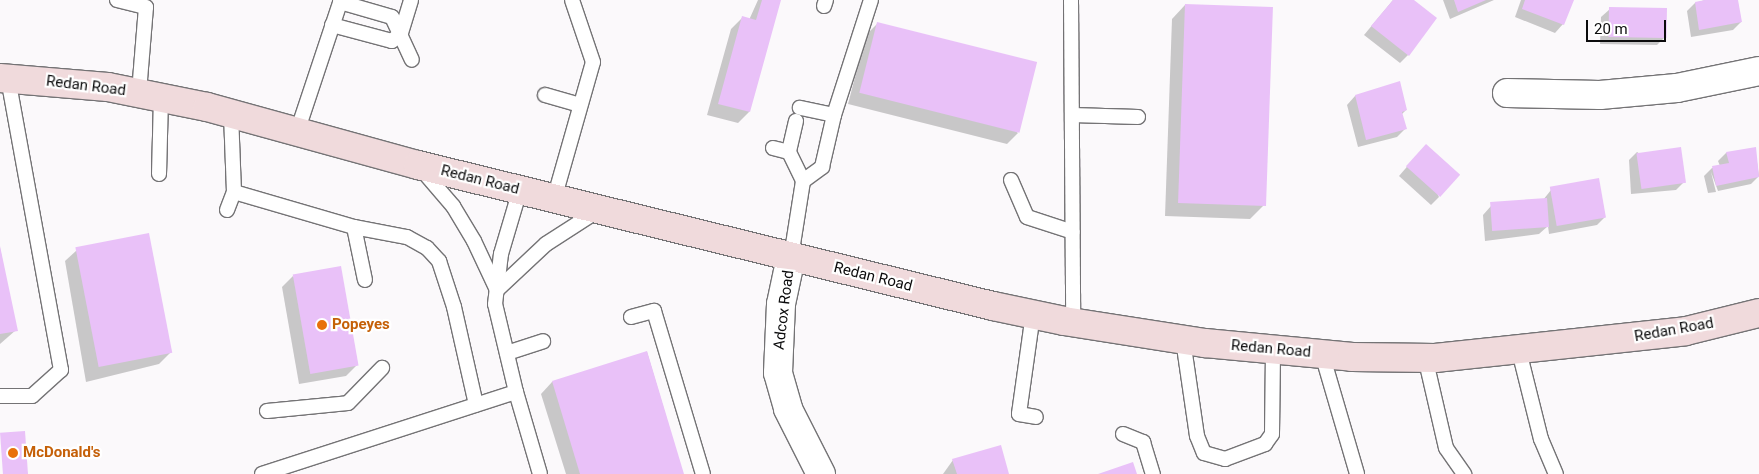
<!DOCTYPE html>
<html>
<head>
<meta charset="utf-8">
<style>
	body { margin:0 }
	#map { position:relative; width:1759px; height:474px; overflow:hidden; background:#fbf9fb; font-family:Roboto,sans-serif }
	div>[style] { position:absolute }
	.shadow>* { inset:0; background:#0003 }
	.building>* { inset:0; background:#e9c1f8; transform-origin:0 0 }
	.roads { filter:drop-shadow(1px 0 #747375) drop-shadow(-1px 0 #747375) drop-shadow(0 1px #747375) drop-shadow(0 -1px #747375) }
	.service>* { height:14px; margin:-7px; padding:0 7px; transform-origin:7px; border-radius:7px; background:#fff }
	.minor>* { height:28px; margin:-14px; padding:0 14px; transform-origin:14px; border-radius:14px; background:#fff }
	.secondary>* { height:28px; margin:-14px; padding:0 14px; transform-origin:14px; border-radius:14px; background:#f0dadc }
	.dots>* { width:14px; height:14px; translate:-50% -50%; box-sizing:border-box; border:2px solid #fff; border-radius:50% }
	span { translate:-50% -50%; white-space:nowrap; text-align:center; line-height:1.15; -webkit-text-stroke:4.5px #fff; paint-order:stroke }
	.street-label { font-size:15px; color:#0c0c0d }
	.food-label { font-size:15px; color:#c56008; font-weight:700 }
	.left { translate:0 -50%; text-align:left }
	.scale { position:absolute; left:1586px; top:20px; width:80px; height:22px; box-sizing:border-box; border:2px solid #0c0c0d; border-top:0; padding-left:6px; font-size:15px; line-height:18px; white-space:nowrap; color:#0c0c0d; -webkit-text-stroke:4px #fff; paint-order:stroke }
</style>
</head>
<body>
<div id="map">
	<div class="shadow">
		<div style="clip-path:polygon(758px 0,780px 0,749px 112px,738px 123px,707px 115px,731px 29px,742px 18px,749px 20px)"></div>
		<div style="clip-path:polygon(1393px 0,1412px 0,1408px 55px,1400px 63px,1364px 35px)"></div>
		<div style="clip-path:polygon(1443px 0,1494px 0,1450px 19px)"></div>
		<div style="clip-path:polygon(1521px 0,1573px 0,1563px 24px,1555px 33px,1515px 17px)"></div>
		<div style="clip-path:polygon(1705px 0,1737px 0,1741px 22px,1733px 30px,1691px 37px,1687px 11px,1695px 3px)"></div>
		<div style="clip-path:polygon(1185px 5px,1264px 205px,1250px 219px,1165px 216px,1172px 19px)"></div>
		<div style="clip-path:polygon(1610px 9px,1665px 37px,1657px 45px,1600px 44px,1601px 17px)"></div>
		<div style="clip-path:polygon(878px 23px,1018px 133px,1007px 144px,848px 104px,866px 35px)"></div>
		<div style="clip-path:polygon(1399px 83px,1406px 110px,1401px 115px,1405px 129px,1397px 137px,1358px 147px,1347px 105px,1355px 96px)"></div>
		<div style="clip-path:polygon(1755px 148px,1759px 176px,1751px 184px,1718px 191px,1711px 172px,1716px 192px,1708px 193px,1704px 176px,1712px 168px,1720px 166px,1718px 161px,1726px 153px)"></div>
		<div style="clip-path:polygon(1637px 152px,1684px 182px,1676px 190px,1631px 194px,1629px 160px)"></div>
		<div style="clip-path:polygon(1418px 154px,1439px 197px,1431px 205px,1399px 176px)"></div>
		<div style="clip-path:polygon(1551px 190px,1605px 217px,1597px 225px,1549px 234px,1548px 226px,1539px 234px,1485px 241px,1483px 215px,1491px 206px,1543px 200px)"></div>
		<div style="clip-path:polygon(0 248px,16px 330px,0 344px)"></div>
		<div style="clip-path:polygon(77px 250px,170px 353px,159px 364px,86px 382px,65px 261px)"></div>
		<div style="clip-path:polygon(293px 276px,357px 365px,346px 376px,299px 384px,282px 287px)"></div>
		<div style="clip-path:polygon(647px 352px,683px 474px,566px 474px,541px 394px,552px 382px)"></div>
		<div style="clip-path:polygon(953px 460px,1008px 474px,943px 474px)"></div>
	</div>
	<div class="building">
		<div style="clip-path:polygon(762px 0,781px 0,750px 112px,718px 104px,742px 16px,756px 20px)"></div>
		<div style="clip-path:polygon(1393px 0,1414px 0,1437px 18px,1409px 56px,1371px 26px)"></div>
		<div style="clip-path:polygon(1454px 0,1486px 0,1458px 12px)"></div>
		<div style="clip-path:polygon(1525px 0,1574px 0,1564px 25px,1522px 9px)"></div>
		<div style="clip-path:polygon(1705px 0,1738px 0,1742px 22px,1699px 30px,1695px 2px)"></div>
		<div style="left:1185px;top:4px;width:88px;height:199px;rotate:2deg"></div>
		<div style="left:1609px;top:7px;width:58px;height:30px;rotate:1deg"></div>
		<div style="left:877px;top:22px;width:165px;height:73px;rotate:14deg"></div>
		<div style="clip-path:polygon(1400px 81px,1407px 110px,1402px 112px,1407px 129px,1366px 140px,1355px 95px)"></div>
		<div style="left:1426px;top:144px;width:46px;height:30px;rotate:42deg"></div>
		<div style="left:1681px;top:147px;width:36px;height:45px;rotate:82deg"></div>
		<div style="clip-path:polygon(1756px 147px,1759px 177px,1716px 186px,1712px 166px,1729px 163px,1726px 152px)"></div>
		<div style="left:1599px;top:178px;width:40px;height:50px;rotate:80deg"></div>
		<div style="left:1547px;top:198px;width:29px;height:57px;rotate:86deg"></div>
		<div style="left:149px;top:233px;width:122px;height:75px;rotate:79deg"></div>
		<div style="clip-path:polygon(0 246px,18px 331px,0 334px)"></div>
		<div style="left:341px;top:266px;width:101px;height:49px;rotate:80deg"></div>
		<div style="clip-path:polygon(647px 351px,684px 474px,580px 474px,552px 381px)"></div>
		<div style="left:25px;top:431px;width:43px;height:25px;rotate:86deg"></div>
		<div style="clip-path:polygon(1001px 445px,1009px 474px,957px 474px,952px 459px)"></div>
		<div style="clip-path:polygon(1133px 462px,1137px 474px,1098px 474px)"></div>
	</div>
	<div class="roads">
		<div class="service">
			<div style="left:117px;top:0;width:30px;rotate:14deg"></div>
			<div style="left:146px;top:7px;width:86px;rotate:94.7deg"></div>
			<div style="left:1071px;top:0;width:323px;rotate:89.6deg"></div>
			<div style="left:340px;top:2px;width:54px;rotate:16.1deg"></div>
			<div style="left:392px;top:17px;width:47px;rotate:65.1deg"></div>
			<div style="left:824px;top:6px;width:6px;rotate:-72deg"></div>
			<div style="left:332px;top:25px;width:62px;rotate:14.9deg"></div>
			<div style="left:392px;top:41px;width:12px;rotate:-42deg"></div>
			<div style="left:401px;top:33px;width:34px;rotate:-73deg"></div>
			<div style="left:545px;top:95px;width:35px;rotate:16deg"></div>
			<div style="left:834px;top:115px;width:121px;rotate:-72.2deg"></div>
			<div style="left:1072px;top:115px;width:66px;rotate:1.7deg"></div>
			<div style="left:796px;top:121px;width:32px;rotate:103deg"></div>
			<div style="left:789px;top:152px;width:32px;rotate:64deg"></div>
			<div style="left:297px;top:132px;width:139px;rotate:-71.6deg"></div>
			<div style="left:773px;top:148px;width:16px;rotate:14deg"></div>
			<div style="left:422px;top:170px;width:48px;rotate:49.3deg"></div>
			<div style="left:453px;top:206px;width:41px;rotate:59deg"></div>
			<div style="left:474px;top:241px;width:54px;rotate:64.9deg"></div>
			<div style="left:497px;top:290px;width:67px;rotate:-43.2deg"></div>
			<div style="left:546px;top:244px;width:63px;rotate:-32.7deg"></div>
			<div style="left:159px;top:174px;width:77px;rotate:-88.5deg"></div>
			<div style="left:1011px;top:180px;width:40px;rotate:66.6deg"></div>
			<div style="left:1027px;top:217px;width:48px;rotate:18.1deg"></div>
			<div style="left:234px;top:192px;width:125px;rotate:16.3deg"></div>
			<div style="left:354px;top:227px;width:54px;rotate:10.7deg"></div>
			<div style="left:407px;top:237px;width:23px;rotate:29deg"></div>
			<div style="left:427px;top:248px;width:18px;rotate:47deg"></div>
			<div style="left:439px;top:261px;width:48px;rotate:71.9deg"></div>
			<div style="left:454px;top:307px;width:100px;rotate:77.3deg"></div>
			<div style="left:554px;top:199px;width:142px;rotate:-74.1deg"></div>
			<div style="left:593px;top:62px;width:65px;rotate:-108.7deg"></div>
			<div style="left:227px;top:210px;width:19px;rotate:-69deg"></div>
			<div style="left:234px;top:192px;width:79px;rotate:-92.2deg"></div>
			<div style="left:354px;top:227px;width:54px;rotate:78.3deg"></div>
			<div style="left:791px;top:257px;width:77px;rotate:-81deg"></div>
			<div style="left:803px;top:181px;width:24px;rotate:-36deg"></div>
			<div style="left:822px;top:167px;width:53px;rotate:-77deg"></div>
			<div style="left:834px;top:115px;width:35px;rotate:-168deg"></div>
			<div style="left:1033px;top:314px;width:101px;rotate:98deg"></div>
			<div style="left:1019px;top:414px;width:17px;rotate:10deg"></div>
			<div style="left:631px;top:317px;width:24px;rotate:-15deg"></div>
			<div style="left:654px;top:311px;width:170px;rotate:73.3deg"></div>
			<div style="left:1183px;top:340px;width:97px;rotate:81.7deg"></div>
			<div style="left:1197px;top:436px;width:18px;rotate:68deg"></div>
			<div style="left:1204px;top:453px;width:22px;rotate:16deg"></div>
			<div style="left:1225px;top:459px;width:43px;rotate:-20.6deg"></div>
			<div style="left:1265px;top:444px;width:12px;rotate:-55deg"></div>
			<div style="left:1272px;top:434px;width:85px;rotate:-89.3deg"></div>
			<div style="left:1519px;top:351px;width:91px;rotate:76deg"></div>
			<div style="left:1541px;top:439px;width:38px;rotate:67deg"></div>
			<div style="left:507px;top:353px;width:38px;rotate:-18deg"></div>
			<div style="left:1322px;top:354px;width:125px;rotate:73.7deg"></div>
			<div style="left:1425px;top:357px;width:93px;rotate:77deg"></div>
			<div style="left:1446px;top:448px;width:32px;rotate:55deg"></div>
			<div style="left:516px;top:392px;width:85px;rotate:73.7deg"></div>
			<div style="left:0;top:396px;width:32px"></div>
			<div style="left:32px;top:396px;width:39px;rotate:-42deg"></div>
			<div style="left:61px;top:370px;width:297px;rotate:-100.3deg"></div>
			<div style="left:267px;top:411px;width:81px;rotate:-5.6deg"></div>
			<div style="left:348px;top:403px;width:49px;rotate:-45.8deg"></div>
			<div style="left:1123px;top:434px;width:22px;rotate:22deg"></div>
			<div style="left:1143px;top:442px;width:34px;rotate:73deg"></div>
			<div style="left:262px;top:474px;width:267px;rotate:-17.9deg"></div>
			<div style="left:516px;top:392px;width:90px;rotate:-103.4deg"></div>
			<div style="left:495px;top:304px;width:50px;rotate:-83.2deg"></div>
			<div style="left:501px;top:254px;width:67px;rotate:-73.5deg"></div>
		</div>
		<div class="minor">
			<div style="left:1507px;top:93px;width:93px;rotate:1.2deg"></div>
			<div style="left:1600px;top:95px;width:77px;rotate:-5.2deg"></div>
			<div style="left:1677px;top:88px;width:84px;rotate:-11.7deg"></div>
			<div style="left:791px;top:257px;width:48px;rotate:102deg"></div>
			<div style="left:781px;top:304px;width:69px;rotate:92.5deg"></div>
			<div style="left:778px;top:373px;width:37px;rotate:74deg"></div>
			<div style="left:788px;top:409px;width:73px;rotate:63.1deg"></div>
		</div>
		<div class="secondary">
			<div style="left:0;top:78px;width:108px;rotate:4.8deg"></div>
			<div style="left:108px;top:87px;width:101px;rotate:11.4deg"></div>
			<div style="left:207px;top:107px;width:219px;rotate:15.4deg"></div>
			<div style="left:418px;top:165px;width:592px;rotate:13.78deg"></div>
			<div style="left:993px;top:306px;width:73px;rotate:11.9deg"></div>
			<div style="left:1064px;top:321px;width:143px;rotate:8.9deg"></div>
			<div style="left:1205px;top:343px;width:148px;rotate:5.4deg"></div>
			<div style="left:1352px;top:357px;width:83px;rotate:0.7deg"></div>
			<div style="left:1435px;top:358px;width:252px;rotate:-6.1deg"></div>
			<div style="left:1686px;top:331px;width:75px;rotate:-13.9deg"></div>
		</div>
	</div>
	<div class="dots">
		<div style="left:322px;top:325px;background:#e8710a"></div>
		<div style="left:13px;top:453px;background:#e8710a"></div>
	</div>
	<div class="street-label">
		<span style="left:86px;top:86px;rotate:7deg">Redan Road</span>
		<span style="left:480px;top:180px;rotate:14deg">Redan Road</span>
		<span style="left:873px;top:277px;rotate:14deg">Redan Road</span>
		<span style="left:784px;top:310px;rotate:-83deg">Adcox Road</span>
		<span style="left:1674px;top:330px;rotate:-10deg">Redan Road</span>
		<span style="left:1271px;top:349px;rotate:5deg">Redan Road</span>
	</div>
	<div class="food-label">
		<span class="left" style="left:332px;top:325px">Popeyes</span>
		<span class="left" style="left:23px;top:453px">McDonald's</span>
	</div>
	<div class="scale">20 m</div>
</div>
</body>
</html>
